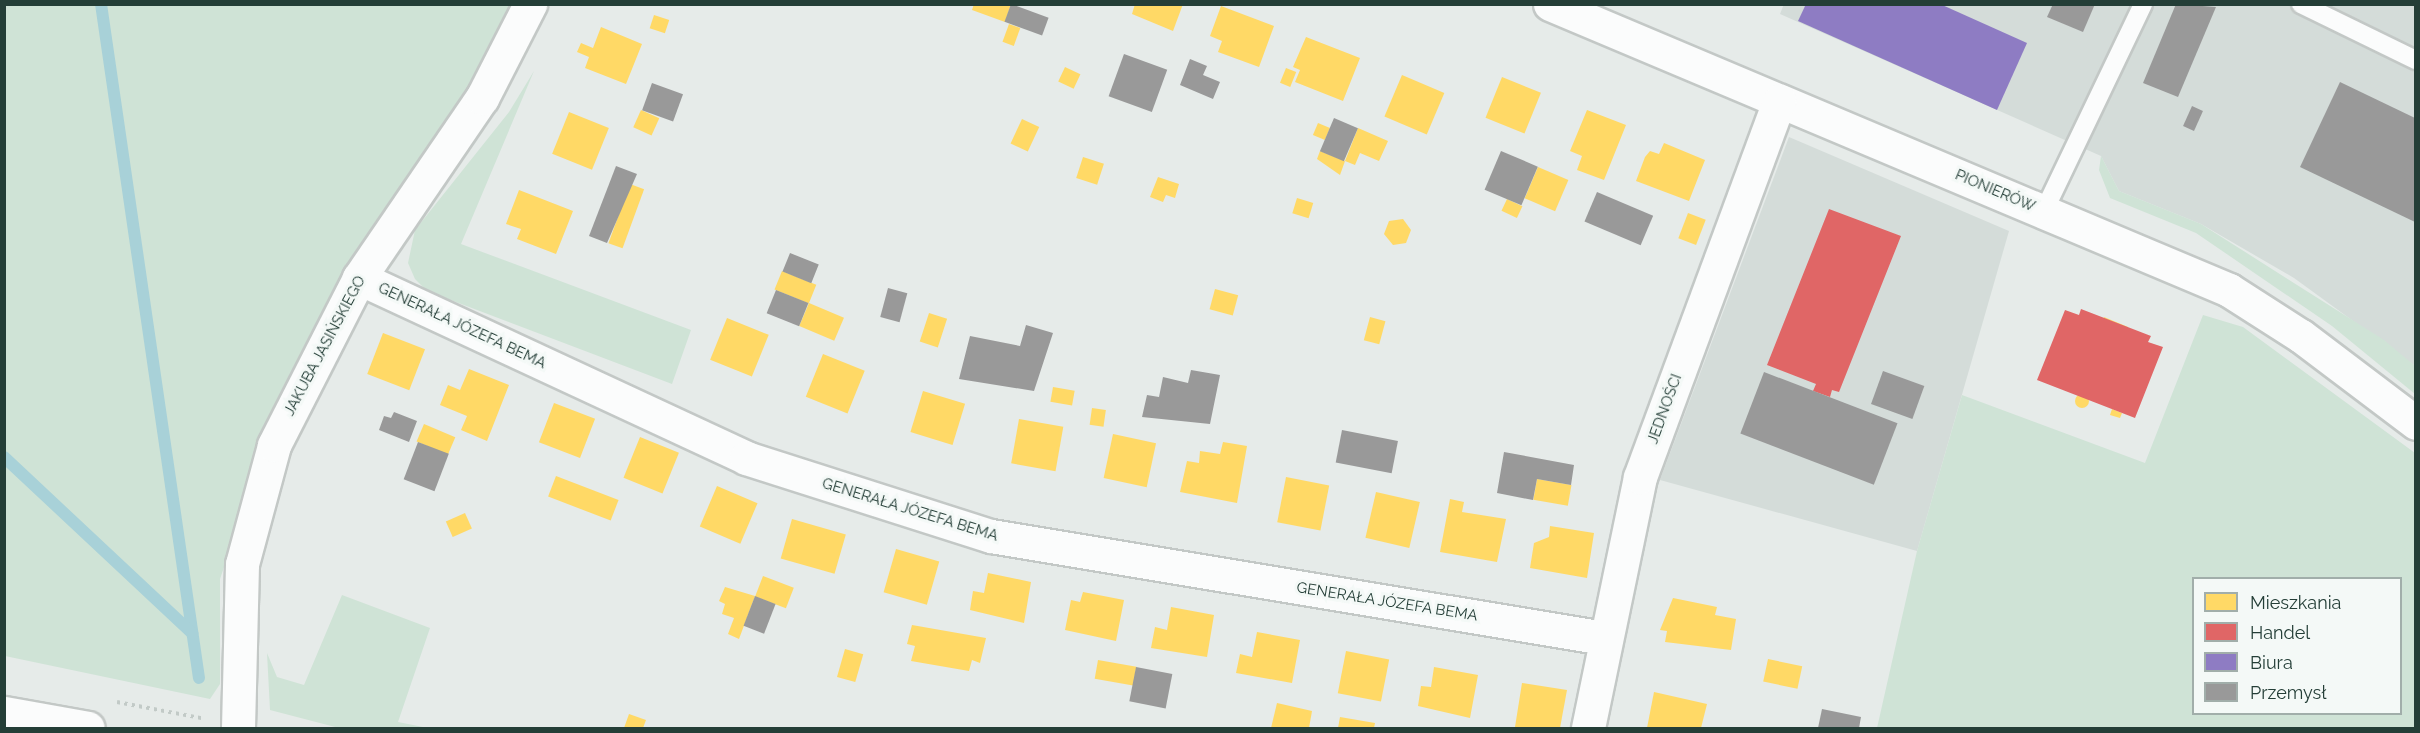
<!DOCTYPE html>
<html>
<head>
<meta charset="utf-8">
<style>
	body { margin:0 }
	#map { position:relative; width:2420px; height:733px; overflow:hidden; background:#e6ebe9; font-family:Raleway,sans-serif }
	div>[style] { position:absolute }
	.built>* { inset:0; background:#d4dcd9 }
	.green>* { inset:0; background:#cfe3d6 }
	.homes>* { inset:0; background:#ffd966; transform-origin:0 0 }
	.round { border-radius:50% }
	.shops>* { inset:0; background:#e06666 }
	.offices>* { inset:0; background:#8e7cc3 }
	.industry>* { inset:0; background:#999; transform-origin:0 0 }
	.stream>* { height:12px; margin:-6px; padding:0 6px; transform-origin:6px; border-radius:6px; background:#a8d1d8 }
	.path>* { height:4px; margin-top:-2px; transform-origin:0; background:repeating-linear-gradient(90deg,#c2cac7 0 3px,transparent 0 7.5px) }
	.roads { filter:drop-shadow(2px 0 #c3c8c6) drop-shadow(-2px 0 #c3c8c6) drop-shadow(0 2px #c3c8c6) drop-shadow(0 -2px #c3c8c6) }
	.service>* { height:18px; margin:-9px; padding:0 9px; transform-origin:9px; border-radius:9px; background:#fbfcfc }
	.minor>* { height:33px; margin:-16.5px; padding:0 16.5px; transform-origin:16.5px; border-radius:16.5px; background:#fbfcfc }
	.tertiary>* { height:33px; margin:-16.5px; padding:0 16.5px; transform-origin:16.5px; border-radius:16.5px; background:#fbfcfc }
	span { translate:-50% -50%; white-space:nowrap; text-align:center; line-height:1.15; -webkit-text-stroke:6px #f4f9f7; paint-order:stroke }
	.street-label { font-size:15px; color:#243e37 }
	.frame { position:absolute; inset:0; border:6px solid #243e37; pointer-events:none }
	.legend { position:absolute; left:2192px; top:577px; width:210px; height:138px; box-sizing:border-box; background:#f4f9f7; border:2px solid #a1aeaa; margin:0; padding:8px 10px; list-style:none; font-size:18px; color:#243e37 }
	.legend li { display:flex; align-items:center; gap:12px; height:30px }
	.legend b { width:30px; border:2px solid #a1aeaa }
</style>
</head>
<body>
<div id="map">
	<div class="built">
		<div style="clip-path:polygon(1784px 4px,2415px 5px,2415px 366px,2294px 278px,2201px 224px,2119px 191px,2101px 156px,1780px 14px)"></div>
		<div style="clip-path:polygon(1789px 137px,2009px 231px,1917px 551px,1660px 480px)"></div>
	</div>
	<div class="green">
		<div style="clip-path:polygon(5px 5px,512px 5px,475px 88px,345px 272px,277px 410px,220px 579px,220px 684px,210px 699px,5px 656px)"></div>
		<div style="clip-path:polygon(534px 71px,461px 244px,691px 330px,672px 384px,427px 291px,415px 279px,408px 263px,415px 230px,509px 112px)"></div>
		<div style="clip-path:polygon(2101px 156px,2119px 191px,2201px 224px,2384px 340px,2415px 366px,2415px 394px,2332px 326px,2196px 233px,2110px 198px,2099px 170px)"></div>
		<div style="clip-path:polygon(evenodd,2203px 315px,2243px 327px,2415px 453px,2415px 728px,1877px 728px,1917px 551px,1962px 395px,2145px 463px,2203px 315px,2194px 578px,2400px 578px,2400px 714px,2194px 714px,2194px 578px)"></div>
		<div style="clip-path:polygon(342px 595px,430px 628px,398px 722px,428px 728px,339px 728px,270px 710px,267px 653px,277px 677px,304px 685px)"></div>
	</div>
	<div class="homes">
		<div style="clip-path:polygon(974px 4px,1011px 4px,1005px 22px,972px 10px)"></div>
		<div style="clip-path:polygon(1135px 4px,1183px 4px,1173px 31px,1132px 14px)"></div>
		<div style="clip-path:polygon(1221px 6px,1274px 26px,1259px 67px,1218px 52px,1222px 41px,1210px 36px)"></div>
		<div style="left:654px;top:15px;width:16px;height:14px;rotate:18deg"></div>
		<div style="left:1009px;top:24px;width:12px;height:19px;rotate:20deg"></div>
		<div style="clip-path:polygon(601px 27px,642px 44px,626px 84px,585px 68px,589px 57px,577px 52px,581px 43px,593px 48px)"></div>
		<div style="clip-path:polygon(1306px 37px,1360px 58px,1343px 101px,1295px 82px,1300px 70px,1293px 67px)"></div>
		<div style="left:1065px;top:67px;width:17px;height:16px;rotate:25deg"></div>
		<div style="left:1286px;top:68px;width:11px;height:16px;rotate:22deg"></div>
		<div style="left:1402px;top:75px;width:46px;height:45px;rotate:23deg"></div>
		<div style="left:1502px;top:77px;width:42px;height:44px;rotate:22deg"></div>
		<div style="left:641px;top:110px;width:20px;height:19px;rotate:24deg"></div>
		<div style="clip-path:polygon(1587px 110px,1626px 125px,1604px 180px,1577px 170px,1582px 156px,1570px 151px)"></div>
		<div style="left:569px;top:112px;width:43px;height:45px;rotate:22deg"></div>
		<div style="left:1022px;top:119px;width:19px;height:27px;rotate:25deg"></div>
		<div style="left:1318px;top:123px;width:13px;height:13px;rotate:23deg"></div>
		<div style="clip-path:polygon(1358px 128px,1388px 141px,1379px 161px,1360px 153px,1355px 165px,1345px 161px)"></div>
		<div style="clip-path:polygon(1664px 143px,1705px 160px,1689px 201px,1636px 181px,1645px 157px,1650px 151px,1659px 154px)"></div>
		<div style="clip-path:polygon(1320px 151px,1345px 161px,1340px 175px,1317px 159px)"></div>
		<div style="left:1083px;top:157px;width:22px;height:22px;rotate:18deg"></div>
		<div style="left:1538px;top:167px;width:33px;height:34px;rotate:23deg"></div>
		<div style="clip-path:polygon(1158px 177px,1179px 184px,1175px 198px,1166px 195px,1163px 202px,1150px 197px)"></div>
		<div style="left:630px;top:184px;width:15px;height:63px;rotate:20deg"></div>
		<div style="clip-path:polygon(519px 190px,573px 211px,556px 254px,517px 239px,521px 229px,506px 224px)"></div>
		<div style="left:1297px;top:198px;width:17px;height:16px;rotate:17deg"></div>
		<div style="left:1507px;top:199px;width:17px;height:13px;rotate:25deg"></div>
		<div style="left:1688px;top:213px;width:19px;height:27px;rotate:21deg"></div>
		<div style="clip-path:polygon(1403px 219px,1411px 230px,1406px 243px,1393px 245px,1384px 234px,1389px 221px)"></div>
		<div style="left:782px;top:271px;width:37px;height:20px;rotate:22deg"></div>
		<div style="left:1215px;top:289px;width:24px;height:21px;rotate:15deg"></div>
		<div style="left:809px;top:303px;width:38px;height:25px;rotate:23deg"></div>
		<div style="left:929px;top:313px;width:19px;height:30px;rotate:18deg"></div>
		<div style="left:1370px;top:317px;width:16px;height:24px;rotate:15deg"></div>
		<div style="clip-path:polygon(2104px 317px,2128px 327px,2127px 329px,2103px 320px)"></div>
		<div style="left:727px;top:318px;width:45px;height:45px;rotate:22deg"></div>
		<div style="left:383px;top:333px;width:45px;height:44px;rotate:21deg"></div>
		<div style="left:823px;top:354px;width:45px;height:46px;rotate:22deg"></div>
		<div style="clip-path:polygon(469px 369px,509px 385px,487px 441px,461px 430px,467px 416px,440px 405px,448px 385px,460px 390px)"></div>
		<div style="left:1053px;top:387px;width:22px;height:15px;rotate:10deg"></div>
		<div style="left:923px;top:391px;width:44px;height:43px;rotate:17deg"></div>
		<div class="round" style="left:2075px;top:394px;width:14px;height:14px"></div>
		<div style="left:554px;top:403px;width:44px;height:42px;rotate:21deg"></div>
		<div style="left:1092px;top:408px;width:14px;height:17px;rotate:8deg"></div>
		<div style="clip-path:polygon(2112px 409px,2122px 413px,2120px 418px,2110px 415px)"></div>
		<div style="left:1019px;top:419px;width:45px;height:45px;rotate:10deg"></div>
		<div style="left:424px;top:424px;width:34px;height:19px;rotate:23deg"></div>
		<div style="left:1113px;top:434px;width:44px;height:45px;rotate:12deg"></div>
		<div style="left:640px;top:437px;width:42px;height:44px;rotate:22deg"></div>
		<div style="clip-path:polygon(1223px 442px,1247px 446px,1237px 503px,1180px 492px,1187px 461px,1199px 463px,1200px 451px,1220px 454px)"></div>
		<div style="left:556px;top:476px;width:67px;height:22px;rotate:21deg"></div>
		<div style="left:1286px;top:477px;width:44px;height:46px;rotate:11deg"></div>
		<div style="left:1537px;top:479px;width:35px;height:21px;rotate:10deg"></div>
		<div style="left:717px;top:486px;width:44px;height:44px;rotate:23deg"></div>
		<div style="left:1376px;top:492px;width:45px;height:47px;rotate:13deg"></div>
		<div style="clip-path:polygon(1450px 499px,1464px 502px,1462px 512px,1506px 519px,1497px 562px,1440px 552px)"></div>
		<div style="left:465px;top:513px;width:17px;height:21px;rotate:66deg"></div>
		<div style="left:792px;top:519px;width:56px;height:41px;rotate:16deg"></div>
		<div style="clip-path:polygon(1550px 526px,1594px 533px,1587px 578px,1530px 568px,1534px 543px,1549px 537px)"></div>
		<div style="left:896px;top:549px;width:45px;height:45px;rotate:16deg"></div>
		<div style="clip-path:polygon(988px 573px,1031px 582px,1024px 623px,970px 610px,973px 591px,984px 593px)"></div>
		<div style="left:763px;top:576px;width:33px;height:22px;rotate:21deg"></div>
		<div style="clip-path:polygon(725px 587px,755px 596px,739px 639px,728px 634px,734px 618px,722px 614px,725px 604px,719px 601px)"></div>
		<div style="clip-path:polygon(1083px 592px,1124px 600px,1116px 641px,1065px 630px,1071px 600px,1080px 602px)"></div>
		<div style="clip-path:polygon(1673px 598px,1717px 607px,1715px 615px,1736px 619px,1731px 650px,1665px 642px,1667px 631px,1660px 630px)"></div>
		<div style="clip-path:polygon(1171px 607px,1214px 615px,1207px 657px,1151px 648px,1155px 627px,1167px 630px)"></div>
		<div style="clip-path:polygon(912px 625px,986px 638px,980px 663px,972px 660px,969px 671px,911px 661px,915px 646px,907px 644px)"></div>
		<div style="clip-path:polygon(1257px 632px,1300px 640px,1292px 683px,1236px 673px,1240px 654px,1252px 657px)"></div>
		<div style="left:845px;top:649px;width:19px;height:29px;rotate:16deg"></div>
		<div style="left:1346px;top:651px;width:44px;height:43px;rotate:11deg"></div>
		<div style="left:1768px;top:659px;width:35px;height:23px;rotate:12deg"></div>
		<div style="left:1098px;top:660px;width:39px;height:19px;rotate:10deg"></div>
		<div style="clip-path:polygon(1434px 667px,1478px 675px,1470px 718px,1418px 706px,1421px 686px,1431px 687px)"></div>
		<div style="clip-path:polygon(1522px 683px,1567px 690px,1560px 728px,1515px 727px)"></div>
		<div style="clip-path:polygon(1654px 692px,1707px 704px,1701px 728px,1647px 728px)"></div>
		<div style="clip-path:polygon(1277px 703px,1312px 711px,1309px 728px,1271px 728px)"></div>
		<div style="clip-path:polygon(629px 714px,646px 720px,643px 728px,624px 728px)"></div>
		<div style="clip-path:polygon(1340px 717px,1375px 723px,1374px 728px,1338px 728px)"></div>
	</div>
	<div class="shops">
		<div style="clip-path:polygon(1829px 209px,1901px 236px,1839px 392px,1832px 390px,1830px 397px,1813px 391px,1816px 384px,1767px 365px)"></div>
		<div style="clip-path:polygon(2081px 309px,2151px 336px,2148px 342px,2163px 347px,2135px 418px,2037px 380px,2065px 310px,2079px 315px)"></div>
	</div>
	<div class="offices">
		<div style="clip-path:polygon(1806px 4px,1940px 4px,2027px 43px,1997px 110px,1798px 21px)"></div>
	</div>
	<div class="industry">
		<div style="left:1011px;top:4px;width:40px;height:19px;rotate:20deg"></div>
		<div style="clip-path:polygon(2053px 4px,2095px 4px,2083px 32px,2047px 17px)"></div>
		<div style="clip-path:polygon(2176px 4px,2216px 7px,2178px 97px,2143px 83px)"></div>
		<div style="left:1124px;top:54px;width:46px;height:45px;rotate:20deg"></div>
		<div style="clip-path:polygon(1190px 59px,1207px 66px,1203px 75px,1220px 82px,1213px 99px,1180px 85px)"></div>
		<div style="clip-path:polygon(2340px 82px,2415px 118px,2415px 222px,2300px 167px)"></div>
		<div style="left:652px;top:83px;width:33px;height:29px;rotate:20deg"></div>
		<div style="left:2192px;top:106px;width:12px;height:22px;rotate:24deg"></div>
		<div style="left:1334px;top:118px;width:26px;height:36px;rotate:23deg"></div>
		<div style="left:1501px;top:151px;width:40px;height:42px;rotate:23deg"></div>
		<div style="clip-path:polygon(616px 166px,637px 174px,607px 243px,589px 236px)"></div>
		<div style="left:1597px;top:192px;width:61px;height:32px;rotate:23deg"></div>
		<div style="left:790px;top:253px;width:31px;height:20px;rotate:22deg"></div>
		<div style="left:888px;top:288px;width:20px;height:30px;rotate:15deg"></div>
		<div style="left:776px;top:290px;width:35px;height:25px;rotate:22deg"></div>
		<div style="clip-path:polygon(1026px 325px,1053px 333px,1034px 391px,959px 379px,970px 336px,1020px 346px)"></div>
		<div style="clip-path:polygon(1191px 370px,1220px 375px,1210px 424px,1142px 417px,1147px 395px,1159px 397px,1163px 377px,1188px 383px)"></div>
		<div style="left:1883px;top:371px;width:44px;height:35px;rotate:20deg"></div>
		<div style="left:1764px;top:372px;width:143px;height:66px;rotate:21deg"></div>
		<div style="clip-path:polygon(394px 412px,417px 421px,409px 442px,379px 430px,384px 416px,391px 418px)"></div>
		<div style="left:1342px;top:430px;width:57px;height:33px;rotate:11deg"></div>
		<div style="left:418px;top:442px;width:33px;height:40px;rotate:21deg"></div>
		<div style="clip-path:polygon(1504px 452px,1574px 465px,1571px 485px,1537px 479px,1533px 500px,1497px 493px)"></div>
		<div style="left:755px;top:596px;width:22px;height:32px;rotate:21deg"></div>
		<div style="left:1136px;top:667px;width:37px;height:35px;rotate:11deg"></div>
		<div style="clip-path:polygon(1822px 709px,1861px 717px,1859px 728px,1818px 728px)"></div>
	</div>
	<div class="stream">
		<div style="left:101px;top:4px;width:681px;rotate:81.73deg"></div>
		<div style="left:4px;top:457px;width:258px;rotate:43.1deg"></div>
	</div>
	<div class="path">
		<div style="left:117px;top:702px;width:86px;rotate:10.8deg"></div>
	</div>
	<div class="roads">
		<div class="service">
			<div style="left:2301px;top:4px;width:128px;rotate:26deg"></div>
			<div style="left:2044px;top:211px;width:229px;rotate:-64.4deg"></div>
		</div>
		<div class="minor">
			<div style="left:1550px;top:4px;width:737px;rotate:22.84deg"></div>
			<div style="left:2229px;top:290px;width:85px;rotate:32.6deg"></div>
			<div style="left:2301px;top:336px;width:144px;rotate:37.1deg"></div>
			<div style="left:359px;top:278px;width:427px;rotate:24.9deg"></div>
			<div style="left:746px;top:458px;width:257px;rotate:17.7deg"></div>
			<div style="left:991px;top:536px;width:621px;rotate:9.45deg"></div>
			<div style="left:238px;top:728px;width:164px;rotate:-88.6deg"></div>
			<div style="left:242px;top:564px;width:123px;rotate:-74.9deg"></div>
			<div style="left:274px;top:445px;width:187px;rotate:-63deg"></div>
			<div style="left:359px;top:278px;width:218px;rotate:-55.7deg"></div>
			<div style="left:482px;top:98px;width:106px;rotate:-62.9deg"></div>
			<div style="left:1588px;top:728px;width:256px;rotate:-78.3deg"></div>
			<div style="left:1640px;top:477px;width:401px;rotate:-69.7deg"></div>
		</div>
		<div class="tertiary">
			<div style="left:4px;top:713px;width:85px;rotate:10.1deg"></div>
		</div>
	</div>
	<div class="street-label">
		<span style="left:1995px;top:191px;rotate:23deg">PIONIERÓW</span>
		<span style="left:462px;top:326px;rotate:25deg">GENERAŁA JÓZEFA BEMA</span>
		<span style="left:325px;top:346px;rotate:-62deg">JAKUBA JASIŃSKIEGO</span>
		<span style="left:1665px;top:409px;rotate:-70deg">JEDNOŚCI</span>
		<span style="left:910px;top:510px;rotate:17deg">GENERAŁA JÓZEFA BEMA</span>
		<span style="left:1387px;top:602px;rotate:9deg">GENERAŁA JÓZEFA BEMA</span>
	</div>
	<div class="frame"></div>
	<ul class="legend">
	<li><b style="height:16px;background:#ffd966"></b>Mieszkania</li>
	<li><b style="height:16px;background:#e06666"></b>Handel</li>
	<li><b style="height:16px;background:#8e7cc3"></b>Biura</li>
	<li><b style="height:16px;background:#999"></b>Przemysł</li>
	</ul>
</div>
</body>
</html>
